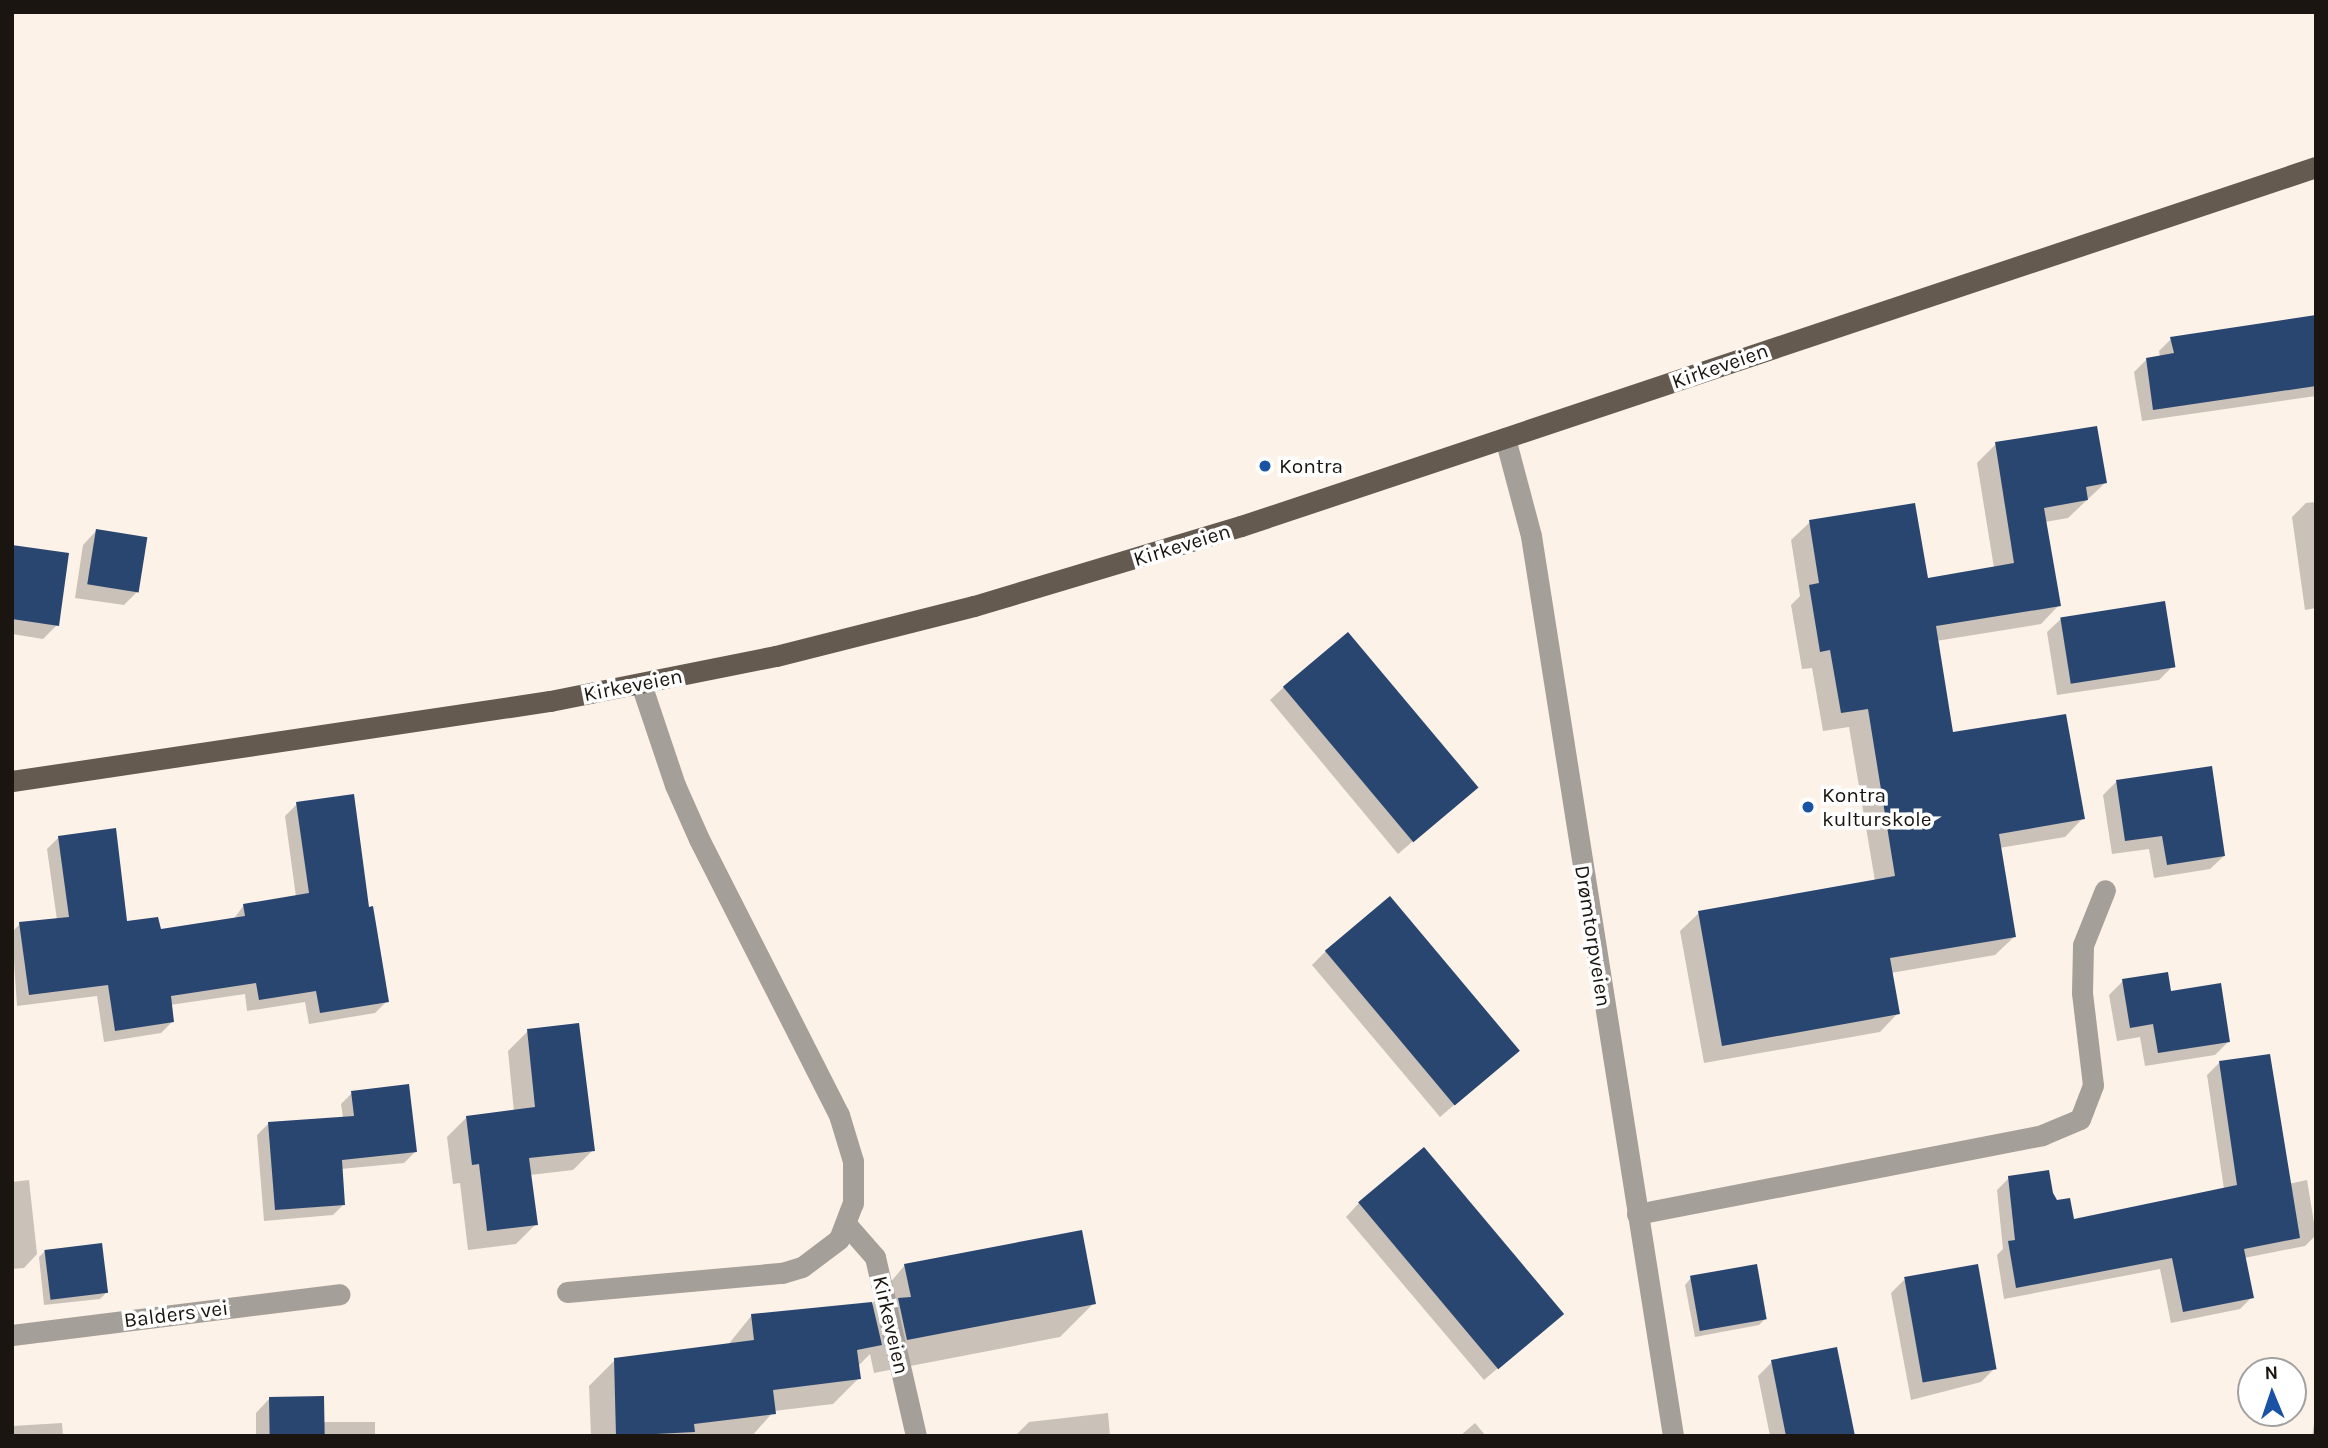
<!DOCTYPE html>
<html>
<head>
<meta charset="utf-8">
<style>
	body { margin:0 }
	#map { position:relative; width:2328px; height:1448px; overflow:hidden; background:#fdf2e7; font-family:Karla,sans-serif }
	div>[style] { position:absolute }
	.shadow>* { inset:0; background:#0003 }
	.building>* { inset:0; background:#294671; transform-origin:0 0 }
	.lane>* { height:21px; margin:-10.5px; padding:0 10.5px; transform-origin:10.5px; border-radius:10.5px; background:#a59f99 }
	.street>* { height:21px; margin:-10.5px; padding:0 10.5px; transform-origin:10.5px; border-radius:10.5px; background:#a59f99 }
	.primary>* { height:21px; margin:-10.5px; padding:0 10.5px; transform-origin:10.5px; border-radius:10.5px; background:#645a50 }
	.dots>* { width:19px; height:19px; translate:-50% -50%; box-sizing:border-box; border:4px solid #fff; border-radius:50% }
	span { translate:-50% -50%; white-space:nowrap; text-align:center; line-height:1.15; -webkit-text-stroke:7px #fff; paint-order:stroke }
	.street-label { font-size:21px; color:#1a1510 }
	.poi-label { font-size:21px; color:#1a1510 }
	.left { translate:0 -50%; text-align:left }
	.frame { position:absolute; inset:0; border:14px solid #1a1510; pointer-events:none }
	.north { position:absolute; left:2237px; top:1357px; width:70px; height:70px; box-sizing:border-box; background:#fff; border:2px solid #a3a19f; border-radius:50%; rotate:358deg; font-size:19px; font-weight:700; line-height:28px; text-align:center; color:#1a1510 }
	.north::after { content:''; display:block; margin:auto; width:24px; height:32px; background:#1a53a4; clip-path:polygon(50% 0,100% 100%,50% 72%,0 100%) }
</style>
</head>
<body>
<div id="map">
	<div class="shadow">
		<div style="clip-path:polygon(2316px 311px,2316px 396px,2142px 421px,2134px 372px,2147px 359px,2160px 357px,2159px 351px,2171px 339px,2313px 317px)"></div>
		<div style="clip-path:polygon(1996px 444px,2105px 483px,2068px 518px,2045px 522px,2059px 605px,2041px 624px,1936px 641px,1952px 734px,2083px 818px,2065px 837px,1999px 848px,2014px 937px,1995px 955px,1891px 973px,1898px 1013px,1880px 1032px,1704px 1063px,1680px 931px,1699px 913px,1875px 881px,1849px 727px,1823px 731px,1812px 668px,1802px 669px,1791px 605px,1800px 596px,1791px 540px,1810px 522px,1926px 580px,1994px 568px,1977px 463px)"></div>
		<div style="clip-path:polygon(2316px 502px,2316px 608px,2305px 610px,2292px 517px,2306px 503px)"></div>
		<div style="clip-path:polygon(96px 531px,138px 591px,124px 605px,75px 598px,83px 545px)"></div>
		<div style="clip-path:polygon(12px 547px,57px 625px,43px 639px,12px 634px)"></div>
		<div style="clip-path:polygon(2061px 619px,2173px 666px,2159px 680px,2057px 695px,2047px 632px)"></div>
		<div style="clip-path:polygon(1284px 687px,1475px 788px,1398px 854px,1270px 700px)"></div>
		<div style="clip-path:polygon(2116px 782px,2224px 856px,2210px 869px,2154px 878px,2149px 849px,2112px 854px,2103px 795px)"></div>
		<div style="clip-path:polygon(297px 804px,368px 909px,387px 1001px,375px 1013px,309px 1024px,305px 1002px,247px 1011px,245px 994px,170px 1005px,173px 1021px,161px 1033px,104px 1042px,97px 996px,17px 1006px,12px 932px,20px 924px,57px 920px,47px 849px,59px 837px,126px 923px,159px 931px,233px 920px,244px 905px,296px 897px,285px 816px)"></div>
		<div style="clip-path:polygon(1326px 951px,1518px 1050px,1440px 1117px,1312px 965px)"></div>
		<div style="clip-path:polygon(2123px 981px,2170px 993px,2228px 1042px,2215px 1055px,2145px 1066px,2140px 1037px,2117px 1041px,2109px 995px)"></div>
		<div style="clip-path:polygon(528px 1031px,593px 1150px,573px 1170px,530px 1175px,536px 1224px,516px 1244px,468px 1250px,460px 1183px,453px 1184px,447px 1137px,467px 1117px,514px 1112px,508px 1051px)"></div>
		<div style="clip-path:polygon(2219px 1063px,2288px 1184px,2307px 1180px,2316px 1235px,2305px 1246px,2244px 1258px,2252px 1297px,2240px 1309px,2171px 1323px,2160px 1269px,2004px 1299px,1997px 1255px,2003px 1249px,1997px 1190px,2009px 1178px,2051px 1194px,2072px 1221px,2224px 1189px,2207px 1075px)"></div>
		<div style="clip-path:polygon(352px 1093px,415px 1152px,404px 1163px,341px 1169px,344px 1204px,333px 1215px,264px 1221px,257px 1135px,268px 1124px,343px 1118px,341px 1104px)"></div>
		<div style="clip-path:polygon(29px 1180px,37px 1254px,24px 1268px,12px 1269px,12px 1182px)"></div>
		<div style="clip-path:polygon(1359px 1203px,1560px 1315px,1484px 1380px,1346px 1217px)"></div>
		<div style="clip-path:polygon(45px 1251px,106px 1293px,100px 1299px,44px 1305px,39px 1257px)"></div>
		<div style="clip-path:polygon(905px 1265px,1094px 1303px,1060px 1337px,874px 1373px,870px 1354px,857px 1367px,859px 1378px,833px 1404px,774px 1411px,752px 1436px,591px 1436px,589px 1386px,615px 1360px,727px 1346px,752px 1315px,872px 1304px)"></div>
		<div style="clip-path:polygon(1691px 1278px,1766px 1318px,1759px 1325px,1695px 1337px,1685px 1285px)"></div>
		<div style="clip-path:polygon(1904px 1280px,1995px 1368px,1981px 1382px,1911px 1400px,1891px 1293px)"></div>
		<div style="clip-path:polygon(1772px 1362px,1853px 1436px,1770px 1436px,1758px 1376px)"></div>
		<div style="clip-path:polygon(269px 1399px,323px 1422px,375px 1422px,375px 1436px,256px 1436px,256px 1413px)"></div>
		<div style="clip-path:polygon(1108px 1413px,1110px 1436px,1015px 1436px,1029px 1422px)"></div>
		<div style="clip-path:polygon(2315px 1418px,2316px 1436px,2312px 1436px)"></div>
		<div style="clip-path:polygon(62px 1423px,63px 1436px,12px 1436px,12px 1426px)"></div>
		<div style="clip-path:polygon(1475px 1423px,1486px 1436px,1460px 1436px)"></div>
	</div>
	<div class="building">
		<div style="clip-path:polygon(2316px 315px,2316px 386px,2153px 410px,2146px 358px,2174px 353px,2170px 337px)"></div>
		<div style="clip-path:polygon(2097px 426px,2107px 483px,2086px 487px,2088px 500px,2044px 508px,2061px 606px,1936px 626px,1953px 732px,2066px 714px,2085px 819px,1999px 834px,2016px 937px,1890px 958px,1900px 1014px,1722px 1046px,1698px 911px,1895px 876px,1868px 709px,1841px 713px,1830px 650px,1820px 652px,1809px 585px,1819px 583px,1809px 520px,1915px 503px,1928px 578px,2014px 563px,1995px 442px)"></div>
		<div style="left:96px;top:529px;width:52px;height:56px;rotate:9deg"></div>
		<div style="clip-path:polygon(12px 545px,69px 553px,59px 626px,12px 619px)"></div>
		<div style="left:2165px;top:601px;width:67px;height:106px;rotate:81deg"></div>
		<div style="left:1348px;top:632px;width:203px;height:85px;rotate:50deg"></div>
		<div style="clip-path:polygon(2212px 766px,2225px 856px,2167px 865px,2162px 836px,2125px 841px,2116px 780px)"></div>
		<div style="clip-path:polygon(354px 794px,369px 907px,373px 906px,389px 1002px,320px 1013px,316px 991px,259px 1000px,256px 983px,171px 996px,174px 1022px,115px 1031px,108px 985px,29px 995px,19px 922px,69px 917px,58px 836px,116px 828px,127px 921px,158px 917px,161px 929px,245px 916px,243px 904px,309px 893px,296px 802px)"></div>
		<div style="left:1390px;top:896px;width:202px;height:85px;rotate:50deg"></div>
		<div style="clip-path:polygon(2168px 972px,2171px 991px,2221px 983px,2230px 1042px,2158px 1053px,2153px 1024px,2130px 1028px,2122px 979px)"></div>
		<div style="clip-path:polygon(579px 1023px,595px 1151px,529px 1158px,538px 1225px,487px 1231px,479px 1164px,472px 1165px,466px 1116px,535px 1107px,527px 1029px)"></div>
		<div style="clip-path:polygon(2270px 1054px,2300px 1238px,2244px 1249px,2254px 1298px,2183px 1312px,2172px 1258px,2016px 1288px,2008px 1241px,2015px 1240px,2008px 1176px,2049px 1170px,2053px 1193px,2057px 1200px,2070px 1198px,2074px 1219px,2237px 1185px,2219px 1061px)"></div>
		<div style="clip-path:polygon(409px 1084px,417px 1152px,342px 1160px,345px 1205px,275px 1210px,268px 1122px,354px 1116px,351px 1091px)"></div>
		<div style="left:1424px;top:1147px;width:218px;height:86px;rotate:50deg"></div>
		<div style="clip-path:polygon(1082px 1230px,1096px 1304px,907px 1340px,898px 1298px,911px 1297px,904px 1264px)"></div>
		<div style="left:102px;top:1243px;width:50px;height:58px;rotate:83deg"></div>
		<div style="left:1757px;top:1264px;width:56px;height:68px;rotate:80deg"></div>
		<div style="left:1978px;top:1264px;width:107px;height:75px;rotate:80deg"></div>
		<div style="clip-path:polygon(872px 1302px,882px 1345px,857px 1350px,861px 1379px,773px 1390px,776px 1414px,694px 1424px,695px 1432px,616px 1436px,614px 1358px,754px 1340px,751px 1314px)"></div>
		<div style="clip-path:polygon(1837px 1347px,1855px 1436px,1786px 1436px,1771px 1360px)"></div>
		<div style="left:324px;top:1396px;width:40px;height:55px;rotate:89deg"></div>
	</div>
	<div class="lane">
		<div style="left:1637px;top:1214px;width:413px;rotate:-11deg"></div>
		<div style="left:2042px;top:1135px;width:41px;rotate:-22.8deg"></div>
		<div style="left:2080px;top:1119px;width:36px;rotate:-69deg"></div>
		<div style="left:2093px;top:1085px;width:93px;rotate:-96.8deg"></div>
		<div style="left:2082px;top:993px;width:48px;rotate:-88.8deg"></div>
		<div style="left:2083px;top:945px;width:59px;rotate:-68.2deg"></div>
		<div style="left:846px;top:1224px;width:44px;rotate:48.7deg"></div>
		<div style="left:875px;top:1257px;width:184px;rotate:77.1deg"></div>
		<div style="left:567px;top:1292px;width:216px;rotate:-5.1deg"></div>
		<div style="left:782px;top:1273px;width:21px;rotate:-17deg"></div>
		<div style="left:802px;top:1267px;width:46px;rotate:-37.1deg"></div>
		<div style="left:839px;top:1239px;width:39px;rotate:-69deg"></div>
		<div style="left:853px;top:1203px;width:42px;rotate:-90deg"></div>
		<div style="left:853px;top:1161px;width:48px;rotate:-106.9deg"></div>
		<div style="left:839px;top:1115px;width:309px;rotate:-116.9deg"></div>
		<div style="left:699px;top:839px;width:59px;rotate:-114deg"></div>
		<div style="left:675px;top:785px;width:107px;rotate:-108.6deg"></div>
		<div style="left:12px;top:1335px;width:330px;rotate:-7.1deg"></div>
	</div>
	<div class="street">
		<div style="left:1505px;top:438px;width:101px;rotate:75.1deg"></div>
		<div style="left:1531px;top:536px;width:911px;rotate:81.03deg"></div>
	</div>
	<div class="primary">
		<div style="left:12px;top:781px;width:544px;rotate:-8.46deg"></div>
		<div style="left:550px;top:701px;width:230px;rotate:-11.3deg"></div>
		<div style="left:776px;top:656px;width:204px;rotate:-14.2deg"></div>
		<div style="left:974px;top:606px;width:279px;rotate:-16.7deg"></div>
		<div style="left:1241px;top:526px;width:1133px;rotate:-18.47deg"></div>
	</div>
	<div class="dots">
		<div style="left:1265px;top:466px;background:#1a53a4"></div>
		<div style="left:1808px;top:807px;background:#1a53a4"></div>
	</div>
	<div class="street-label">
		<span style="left:1720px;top:366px;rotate:-19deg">Kirkeveien</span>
		<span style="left:1182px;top:545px;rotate:-17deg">Kirkeveien</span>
		<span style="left:633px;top:685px;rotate:-11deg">Kirkeveien</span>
		<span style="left:1593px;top:936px;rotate:81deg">Drømtorpveien</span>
		<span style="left:176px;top:1314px;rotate:-7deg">Balders vei</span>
		<span style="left:891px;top:1325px;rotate:77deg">Kirkeveien</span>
	</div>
	<div class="poi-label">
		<span class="left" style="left:1279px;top:466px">Kontra</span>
		<span class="left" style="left:1822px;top:807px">Kontra<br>kulturskole</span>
	</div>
	<div class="frame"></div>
	<div class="north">N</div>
</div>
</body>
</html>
